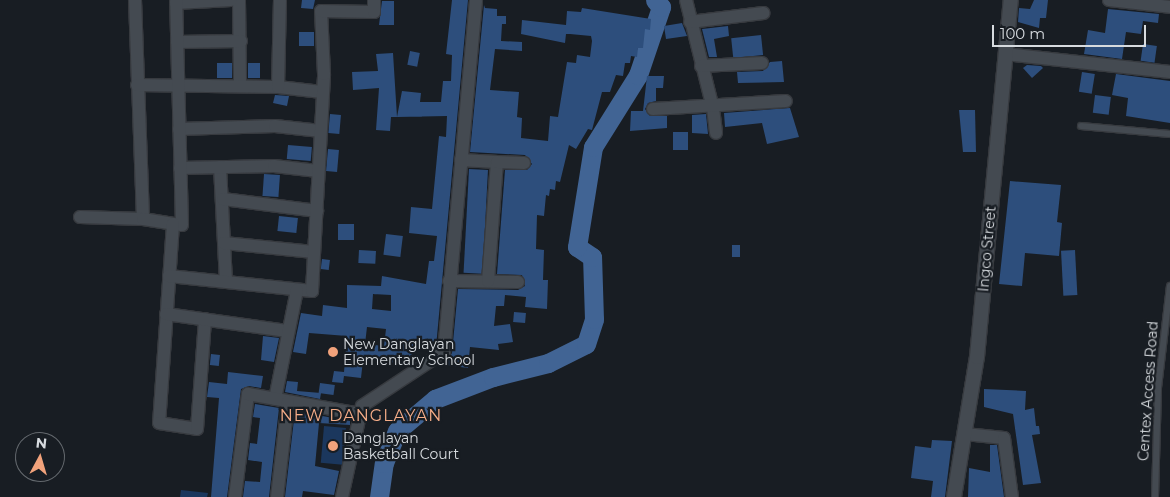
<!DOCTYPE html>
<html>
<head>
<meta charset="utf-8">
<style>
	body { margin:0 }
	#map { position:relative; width:1170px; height:497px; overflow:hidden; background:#181d23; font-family:Montserrat,sans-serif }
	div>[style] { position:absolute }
	.green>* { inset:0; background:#1b375d; transform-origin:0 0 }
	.river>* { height:19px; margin:-9.5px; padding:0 9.5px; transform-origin:9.5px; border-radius:9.5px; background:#416494 }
	.building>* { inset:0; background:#2d4e7c; transform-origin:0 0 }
	.roads { filter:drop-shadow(1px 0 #373a3f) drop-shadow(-1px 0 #373a3f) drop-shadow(0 1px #373a3f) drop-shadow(0 -1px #373a3f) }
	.service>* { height:6px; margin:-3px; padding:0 3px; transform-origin:3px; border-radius:3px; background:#444a51 }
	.minor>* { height:12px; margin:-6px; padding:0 6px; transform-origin:6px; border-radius:6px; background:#444a51 }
	.tertiary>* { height:14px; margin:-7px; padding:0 7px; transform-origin:7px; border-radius:7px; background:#444a51 }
	.dots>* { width:14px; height:14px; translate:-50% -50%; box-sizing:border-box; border:2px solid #181d23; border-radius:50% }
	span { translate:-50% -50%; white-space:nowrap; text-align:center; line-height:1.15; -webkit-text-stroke:4.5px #181d23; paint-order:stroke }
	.street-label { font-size:14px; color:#d7dbdf }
	.poi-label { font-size:14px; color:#d7dbdf }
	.left { translate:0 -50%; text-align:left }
	.quarter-label { font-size:16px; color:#f6ad88; letter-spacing:1px }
	.north { position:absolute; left:15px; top:432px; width:50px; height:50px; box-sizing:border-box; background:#181d23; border:1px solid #64696e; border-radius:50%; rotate:6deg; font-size:14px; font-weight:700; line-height:20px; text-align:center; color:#d7dbdf }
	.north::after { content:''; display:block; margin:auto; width:18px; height:22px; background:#f1a27b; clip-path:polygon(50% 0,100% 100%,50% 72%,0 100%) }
	.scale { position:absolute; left:992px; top:25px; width:154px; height:22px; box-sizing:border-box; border:2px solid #d7dbdf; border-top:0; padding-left:6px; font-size:15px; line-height:18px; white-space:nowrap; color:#d7dbdf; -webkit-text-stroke:4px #181d23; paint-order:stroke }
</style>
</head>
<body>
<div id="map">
	<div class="green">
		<div style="left:324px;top:426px;width:22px;height:37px;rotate:5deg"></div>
		<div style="clip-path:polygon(181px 490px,208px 493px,207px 497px,180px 497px)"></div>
	</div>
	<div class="river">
		<div style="left:379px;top:497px;width:34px;rotate:-82deg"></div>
		<div style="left:384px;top:463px;width:35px;rotate:-68deg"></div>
		<div style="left:397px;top:431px;width:50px;rotate:-40.1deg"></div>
		<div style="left:435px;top:399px;width:62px;rotate:-20.8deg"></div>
		<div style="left:493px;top:377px;width:57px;rotate:-14.3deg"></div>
		<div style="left:548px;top:363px;width:42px;rotate:-26.6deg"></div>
		<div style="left:586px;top:344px;width:26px;rotate:-72deg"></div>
		<div style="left:594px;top:319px;width:62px;rotate:-91.8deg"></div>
		<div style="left:592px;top:257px;width:18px;rotate:-146deg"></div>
		<div style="left:577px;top:247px;width:101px;rotate:-80.9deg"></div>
		<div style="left:593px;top:147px;width:85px;rotate:-58deg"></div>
		<div style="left:638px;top:75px;width:72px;rotate:-71.3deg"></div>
		<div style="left:661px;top:7px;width:9px;rotate:-131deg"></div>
	</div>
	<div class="building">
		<div style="clip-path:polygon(302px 0,315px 0,313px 9px,301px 8px)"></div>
		<div style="clip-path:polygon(evenodd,452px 0,468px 0,436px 347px,412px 348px,411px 364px,363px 360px,361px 378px,344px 376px,343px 383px,332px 382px,334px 371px,344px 372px,347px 336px,309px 333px,306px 354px,293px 352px,301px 313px,322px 316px,323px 305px,347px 308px,347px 285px,381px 286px,382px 276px,426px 284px,429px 261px,434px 261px,437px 236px,409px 233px,411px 207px,432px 209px,439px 136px,446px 137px,447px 116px,397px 117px,402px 91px,421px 93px,420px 102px,441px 102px,443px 81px,451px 81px,452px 55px,446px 54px,452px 0,373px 294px,391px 295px,391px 311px,372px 309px,373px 294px,452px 0,367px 327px,386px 329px,384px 346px,365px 344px,367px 327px)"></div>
		<div style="clip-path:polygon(1034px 0,1048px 0,1046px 18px,1040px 18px,1039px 28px,1018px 22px,1019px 8px,1030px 9px)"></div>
		<div style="clip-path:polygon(382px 1px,394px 1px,394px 25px,379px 25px)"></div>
		<div style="clip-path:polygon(484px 5px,485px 8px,497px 9px,497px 16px,506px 16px,506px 24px,502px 24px,501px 41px,522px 42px,522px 51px,495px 49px,490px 90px,519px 92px,517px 117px,522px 118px,521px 138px,548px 141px,550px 116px,558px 117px,567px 62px,576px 63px,577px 55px,590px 57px,592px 41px,591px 36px,570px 34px,566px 34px,565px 43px,521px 34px,522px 20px,566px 25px,567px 11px,581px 12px,582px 8px,651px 19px,650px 30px,645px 29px,643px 48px,638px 48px,637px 57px,631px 56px,630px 63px,625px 63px,623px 76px,616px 75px,610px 92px,602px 92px,592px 130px,588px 129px,576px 149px,569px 145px,560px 182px,556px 181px,555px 190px,550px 189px,549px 196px,546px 195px,544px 216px,537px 215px,536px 249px,544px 250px,543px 280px,548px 280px,547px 309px,525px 307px,526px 297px,505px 295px,504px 306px,496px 306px,494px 326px,510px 324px,513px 342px,498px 344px,499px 350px,470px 347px,468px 368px,445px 365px,452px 353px,458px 289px,518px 290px,525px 286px,522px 275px,497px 274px,505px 170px,527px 170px,532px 164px,525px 155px,470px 152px)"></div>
		<div style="clip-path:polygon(1108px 9px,1159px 14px,1158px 23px,1143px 21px,1141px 34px,1126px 32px,1122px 59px,1084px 54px,1088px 30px,1105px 33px)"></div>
		<div style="clip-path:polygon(682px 23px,687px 36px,666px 39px,664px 26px)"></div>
		<div style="clip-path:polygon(728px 26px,729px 36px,714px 39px,717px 57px,709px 57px,702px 29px)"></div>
		<div style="left:299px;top:32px;width:15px;height:14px"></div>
		<div style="left:761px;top:35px;width:20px;height:30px;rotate:84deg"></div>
		<div style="left:1143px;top:44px;width:14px;height:17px;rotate:8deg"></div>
		<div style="left:410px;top:51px;width:10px;height:14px;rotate:11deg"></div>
		<div style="clip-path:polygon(393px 53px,397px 117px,391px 117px,390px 131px,376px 130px,379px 88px,353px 90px,352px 72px,378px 71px,376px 54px)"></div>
		<div style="clip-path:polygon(782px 61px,784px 82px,738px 83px,737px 72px,763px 71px,770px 62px)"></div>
		<div style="left:217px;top:63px;width:15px;height:15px"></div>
		<div style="left:248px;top:63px;width:12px;height:15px"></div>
		<div style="clip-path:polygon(1027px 65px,1041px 66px,1043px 68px,1032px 78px,1023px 68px)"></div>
		<div style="left:1082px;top:72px;width:13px;height:20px;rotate:9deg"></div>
		<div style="clip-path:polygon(1116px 74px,1170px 81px,1170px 123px,1126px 116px,1128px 98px,1112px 95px)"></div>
		<div style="clip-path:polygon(647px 76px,664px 76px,663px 88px,656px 88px,656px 101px,648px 103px,645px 109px,650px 116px,667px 116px,667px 128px,630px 131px,631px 111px,643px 111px)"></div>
		<div style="clip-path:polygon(275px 95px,289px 96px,287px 106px,273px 103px)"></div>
		<div style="left:1095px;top:95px;width:16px;height:18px;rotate:7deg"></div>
		<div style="clip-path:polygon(790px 108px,799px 137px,767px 144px,762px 123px,725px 127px,724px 113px)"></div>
		<div style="clip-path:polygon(959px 110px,975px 110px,976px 152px,963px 152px)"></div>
		<div style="left:330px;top:114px;width:11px;height:19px;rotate:5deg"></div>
		<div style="clip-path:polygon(706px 114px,708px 134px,692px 133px,692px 115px)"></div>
		<div style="left:673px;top:132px;width:15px;height:18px"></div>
		<div style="left:288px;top:145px;width:24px;height:14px;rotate:5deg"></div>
		<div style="left:328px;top:149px;width:11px;height:22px;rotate:5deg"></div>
		<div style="left:469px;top:169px;width:19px;height:104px;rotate:3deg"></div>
		<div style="left:264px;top:174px;width:16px;height:22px;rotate:4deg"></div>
		<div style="clip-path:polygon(1010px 181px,1061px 185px,1057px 222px,1062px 223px,1059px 256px,1025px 253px,1022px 286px,999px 284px)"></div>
		<div style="left:279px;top:216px;width:19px;height:15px;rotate:6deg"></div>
		<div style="left:354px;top:224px;width:16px;height:16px;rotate:90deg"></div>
		<div style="left:386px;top:234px;width:17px;height:21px;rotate:7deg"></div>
		<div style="left:732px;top:245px;width:8px;height:12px"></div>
		<div style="left:359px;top:250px;width:17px;height:13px;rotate:3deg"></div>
		<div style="left:1075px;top:250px;width:45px;height:14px;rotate:87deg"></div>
		<div style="left:322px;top:259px;width:8px;height:10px;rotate:7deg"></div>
		<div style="left:514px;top:312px;width:12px;height:10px;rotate:5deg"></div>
		<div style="clip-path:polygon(263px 336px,279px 338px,274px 362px,261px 360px)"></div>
		<div style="left:211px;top:354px;width:9px;height:11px;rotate:6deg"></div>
		<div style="clip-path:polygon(228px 372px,263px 376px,261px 388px,249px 386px,241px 389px,227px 497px,211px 497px,219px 398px,207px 397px,209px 382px,227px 384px)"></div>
		<div style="clip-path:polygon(287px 381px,298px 382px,297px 391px,321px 393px,320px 399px,285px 392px)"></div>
		<div style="left:320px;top:383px;width:15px;height:10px;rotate:8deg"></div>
		<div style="clip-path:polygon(984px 389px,1026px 391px,1025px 410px,1034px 408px,1036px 426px,1039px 426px,1040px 434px,1032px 435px,1041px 483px,1023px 485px,1013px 414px,984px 407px)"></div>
		<div style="clip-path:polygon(255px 404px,279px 408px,269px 497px,243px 497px,245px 481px,260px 482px,262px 462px,248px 460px,250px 443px,257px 444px,260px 418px,253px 417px)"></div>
		<div style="clip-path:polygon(295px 411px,350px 421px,350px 425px,319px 423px,315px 466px,339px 471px,334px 495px,303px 491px,302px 497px,285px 497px)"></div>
		<div style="clip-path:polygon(932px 440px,952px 441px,945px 497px,931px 497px,933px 481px,911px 478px,915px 446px,931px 448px)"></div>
		<div style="clip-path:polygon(990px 445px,997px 445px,1004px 497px,968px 497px,969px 468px,990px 472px)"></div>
	</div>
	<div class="roads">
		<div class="service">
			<div style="left:1081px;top:126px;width:89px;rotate:5.1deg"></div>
			<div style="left:1155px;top:497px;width:109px;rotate:-88.4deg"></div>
			<div style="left:1158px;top:388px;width:103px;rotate:-83.3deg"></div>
		</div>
		<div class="minor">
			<div style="left:135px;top:0;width:219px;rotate:87.9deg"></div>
			<div style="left:239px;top:0;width:86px;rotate:89.3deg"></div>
			<div style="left:686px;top:0;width:111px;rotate:76deg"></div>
			<div style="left:713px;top:108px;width:25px;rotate:83deg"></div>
			<div style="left:1109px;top:0;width:61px;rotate:6.5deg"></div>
			<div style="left:176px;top:3px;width:55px;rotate:-3.1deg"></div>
			<div style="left:690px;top:22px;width:74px;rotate:-7deg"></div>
			<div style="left:177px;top:42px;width:64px;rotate:-0.9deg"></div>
			<div style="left:1005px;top:54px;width:166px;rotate:6.2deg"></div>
			<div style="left:701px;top:66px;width:61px;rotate:-2.8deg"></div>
			<div style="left:137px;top:85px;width:141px;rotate:0.8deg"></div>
			<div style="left:278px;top:87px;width:44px;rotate:6.5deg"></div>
			<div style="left:278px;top:87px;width:87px;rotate:-88.7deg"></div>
			<div style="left:653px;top:109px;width:133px;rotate:-3.4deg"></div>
			<div style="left:179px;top:129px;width:96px;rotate:-1.8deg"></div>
			<div style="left:275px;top:126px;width:46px;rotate:6.2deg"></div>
			<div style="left:461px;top:160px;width:36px;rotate:3deg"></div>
			<div style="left:220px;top:167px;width:115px;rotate:87deg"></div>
			<div style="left:180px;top:168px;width:94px;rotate:-1.2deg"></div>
			<div style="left:274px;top:166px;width:44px;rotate:6.5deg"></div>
			<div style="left:223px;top:199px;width:95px;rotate:7.3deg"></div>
			<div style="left:80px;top:217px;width:63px;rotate:1.8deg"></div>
			<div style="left:143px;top:219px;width:39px;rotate:9deg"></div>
			<div style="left:182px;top:225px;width:225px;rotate:-91.5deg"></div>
			<div style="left:173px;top:224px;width:199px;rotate:94deg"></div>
			<div style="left:159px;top:423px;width:38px;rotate:9deg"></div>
			<div style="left:197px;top:429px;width:110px;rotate:-85.8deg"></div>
			<div style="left:224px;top:243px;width:90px;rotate:5.7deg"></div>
			<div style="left:169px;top:276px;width:144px;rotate:6deg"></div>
			<div style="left:312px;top:291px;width:217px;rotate:-86.8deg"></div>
			<div style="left:324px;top:74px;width:63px;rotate:-92.7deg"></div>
			<div style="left:321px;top:11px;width:53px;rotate:1.1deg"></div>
			<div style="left:374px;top:12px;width:12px;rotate:-90deg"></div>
			<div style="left:449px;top:281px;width:69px;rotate:0.8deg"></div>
			<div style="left:488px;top:281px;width:119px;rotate:-85.7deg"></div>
			<div style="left:497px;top:162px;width:27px;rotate:2deg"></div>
			<div style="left:166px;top:314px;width:122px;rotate:8deg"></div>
			<div style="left:275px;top:399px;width:111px;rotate:-78.6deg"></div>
			<div style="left:965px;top:434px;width:39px;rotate:6deg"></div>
			<div style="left:1004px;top:438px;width:60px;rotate:82.3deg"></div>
			<div style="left:235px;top:497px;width:104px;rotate:-82.8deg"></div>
			<div style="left:248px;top:394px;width:114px;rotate:10.1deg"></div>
			<div style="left:277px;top:497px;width:96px;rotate:-83.4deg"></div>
			<div style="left:342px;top:497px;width:93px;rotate:-77.6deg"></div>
			<div style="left:362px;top:406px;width:98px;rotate:-33.4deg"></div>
			<div style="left:444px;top:352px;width:353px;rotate:-84.8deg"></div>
		</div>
		<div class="tertiary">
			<div style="left:954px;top:497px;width:142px;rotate:-80.7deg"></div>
			<div style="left:977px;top:357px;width:359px;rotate:-84.6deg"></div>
		</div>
	</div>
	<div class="dots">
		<div style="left:333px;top:352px;background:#f1a27b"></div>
		<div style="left:333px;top:446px;background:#f1a27b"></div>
	</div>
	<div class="street-label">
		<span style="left:987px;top:249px;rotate:-85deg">Ingco Street</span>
		<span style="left:1148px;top:391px;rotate:-86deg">Centex Access Road</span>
	</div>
	<div class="poi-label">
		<span class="left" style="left:343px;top:352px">New Danglayan<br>Elementary School</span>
		<span class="left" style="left:343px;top:446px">Danglayan<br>Basketball Court</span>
	</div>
	<div class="quarter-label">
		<span style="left:361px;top:416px">NEW DANGLAYAN</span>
	</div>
	<div class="north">N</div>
	<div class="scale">100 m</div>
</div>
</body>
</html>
